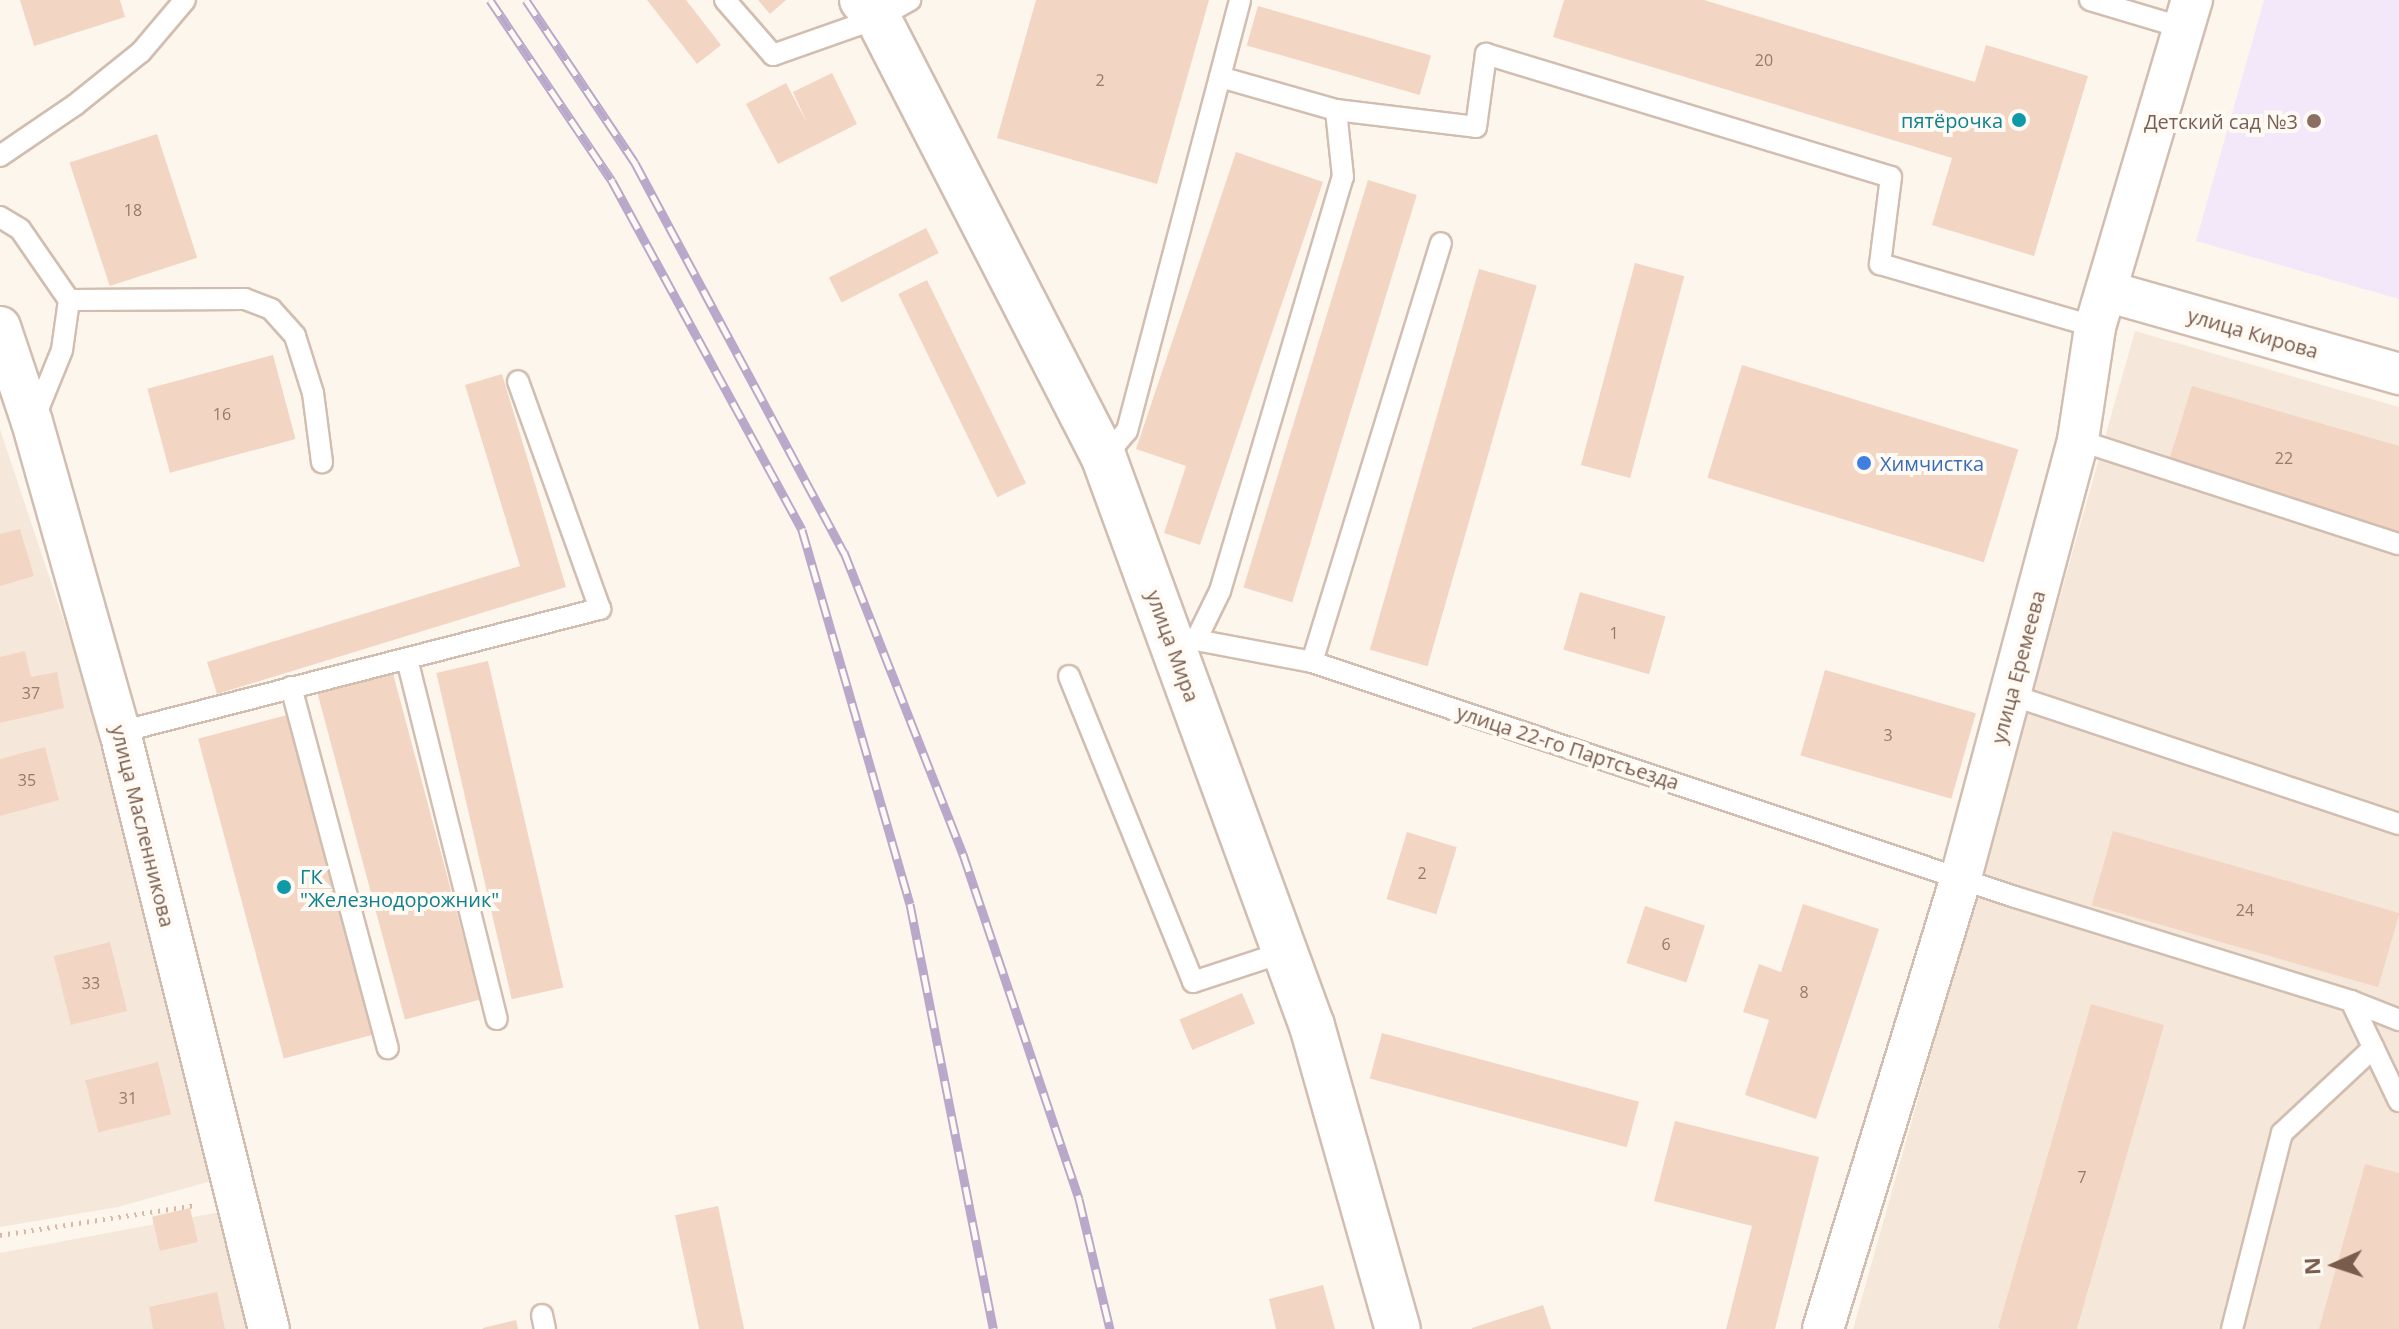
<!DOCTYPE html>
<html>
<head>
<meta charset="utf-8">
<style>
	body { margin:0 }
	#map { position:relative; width:2399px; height:1329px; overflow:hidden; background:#fdf6ec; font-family:"Open Sans",sans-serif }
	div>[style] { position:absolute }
	.residential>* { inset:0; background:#f5e8da }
	.education>* { inset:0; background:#f3e8fa }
	.building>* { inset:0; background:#f3d5c3; transform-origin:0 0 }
	.path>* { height:5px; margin-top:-2.5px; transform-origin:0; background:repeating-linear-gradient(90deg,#d9b8a5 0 2px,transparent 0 8px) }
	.roads { filter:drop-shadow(2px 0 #d1beb0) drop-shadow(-2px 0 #d1beb0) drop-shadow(0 2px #d1beb0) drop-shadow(0 -2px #d1beb0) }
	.service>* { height:20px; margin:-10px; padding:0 10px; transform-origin:10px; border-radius:10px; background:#fff }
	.minor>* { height:40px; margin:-20px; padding:0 20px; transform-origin:20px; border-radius:20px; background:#fff }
	.tertiary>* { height:44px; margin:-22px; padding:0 22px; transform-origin:22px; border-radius:22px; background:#fff }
	.rail>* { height:9px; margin-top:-4.5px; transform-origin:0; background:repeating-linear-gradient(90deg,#fffaf3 0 18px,#b9a8c9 0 36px); box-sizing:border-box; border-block:2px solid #b9a8c9 }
	.dots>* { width:22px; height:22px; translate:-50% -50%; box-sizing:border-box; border:4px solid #fffaf3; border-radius:50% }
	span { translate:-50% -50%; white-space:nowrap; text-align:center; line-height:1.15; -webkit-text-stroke:8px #fffaf3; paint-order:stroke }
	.number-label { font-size:16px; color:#987a6a }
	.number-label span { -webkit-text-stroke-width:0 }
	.culture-label { font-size:20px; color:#0d838f }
	.right { translate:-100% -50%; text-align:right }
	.left { translate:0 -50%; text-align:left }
	.education-label { font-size:20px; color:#785e54 }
	.street-label { font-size:20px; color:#7a5c4d }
	.shop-label { font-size:20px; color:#366cbe }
	.north { position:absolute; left:2295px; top:1225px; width:80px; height:80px; -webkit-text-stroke:6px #fffaf3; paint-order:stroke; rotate:267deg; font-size:22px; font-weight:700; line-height:32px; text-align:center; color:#7a5c4d }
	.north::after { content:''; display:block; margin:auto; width:28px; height:36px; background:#7a5c4d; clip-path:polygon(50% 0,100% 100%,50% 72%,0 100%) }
</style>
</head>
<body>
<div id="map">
	<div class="residential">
		<div style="clip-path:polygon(2135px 331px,2399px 407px,2399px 1329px,1853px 1329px)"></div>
		<div style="clip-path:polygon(0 429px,133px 828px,215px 1180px,118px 1207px,0 1227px)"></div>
		<div style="clip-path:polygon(231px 1210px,259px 1329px,0 1329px,0 1253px)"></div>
	</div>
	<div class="education">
		<div style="clip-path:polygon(2264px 0,2399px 0,2399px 299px,2196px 241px)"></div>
	</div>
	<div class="building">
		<div style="clip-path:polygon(20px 0,120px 0,125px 17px,34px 46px)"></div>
		<div style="clip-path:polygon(647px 0,686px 0,721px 45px,697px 64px)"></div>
		<div style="clip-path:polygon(758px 0,786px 0,770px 14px)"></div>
		<div style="clip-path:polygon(1036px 0,1209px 0,1157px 184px,997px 138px)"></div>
		<div style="clip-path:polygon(1564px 0,1704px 0,1975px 82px,1986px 45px,2088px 76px,2034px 256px,1932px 225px,1952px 158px,1553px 37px)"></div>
		<div style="left:1258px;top:6px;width:180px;height:41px;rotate:16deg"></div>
		<div style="clip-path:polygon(832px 73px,857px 124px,778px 164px,746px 104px,786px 83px,807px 123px,793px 92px)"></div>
		<div style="left:157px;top:134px;width:130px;height:92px;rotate:72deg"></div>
		<div style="clip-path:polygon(1236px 152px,1323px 182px,1200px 545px,1164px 533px,1186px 466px,1136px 449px)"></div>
		<div style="left:1368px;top:180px;width:51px;height:426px;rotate:17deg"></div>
		<div style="left:926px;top:228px;width:28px;height:109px;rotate:63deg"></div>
		<div style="left:1635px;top:263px;width:51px;height:209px;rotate:15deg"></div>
		<div style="left:1479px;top:269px;width:60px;height:396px;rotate:16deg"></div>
		<div style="left:927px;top:280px;width:226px;height:32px;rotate:64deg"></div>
		<div style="left:273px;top:355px;width:87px;height:130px;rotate:75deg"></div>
		<div style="left:1742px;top:365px;width:289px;height:118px;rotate:17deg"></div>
		<div style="clip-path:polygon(502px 374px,566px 587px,217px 694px,207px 662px,520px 566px,465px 385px)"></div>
		<div style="clip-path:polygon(2192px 386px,2399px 446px,2399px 532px,2166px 470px)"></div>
		<div style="clip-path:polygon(20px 529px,34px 576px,0 586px,0 534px)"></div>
		<div style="left:1580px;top:592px;width:89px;height:60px;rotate:16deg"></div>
		<div style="clip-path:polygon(25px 651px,31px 677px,57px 672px,64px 708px,0 723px,0 657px)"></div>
		<div style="left:488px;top:661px;width:335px;height:53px;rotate:77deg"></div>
		<div style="left:392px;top:670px;width:341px;height:78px;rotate:75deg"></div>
		<div style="left:1825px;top:670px;width:157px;height:89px;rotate:16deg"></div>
		<div style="left:287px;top:715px;width:331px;height:92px;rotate:75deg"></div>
		<div style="clip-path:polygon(45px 747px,59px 800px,0 816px,0 759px)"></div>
		<div style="left:2113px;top:831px;width:298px;height:77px;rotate:16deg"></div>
		<div style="left:1407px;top:832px;width:52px;height:70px;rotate:17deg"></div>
		<div style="clip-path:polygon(1803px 904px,1879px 929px,1816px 1119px,1745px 1095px,1769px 1020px,1743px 1012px,1759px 964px,1781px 972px)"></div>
		<div style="left:1645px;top:906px;width:63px;height:60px;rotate:18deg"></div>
		<div style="left:110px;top:942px;width:71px;height:58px;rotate:76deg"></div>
		<div style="left:1242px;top:993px;width:33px;height:68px;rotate:67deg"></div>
		<div style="left:2091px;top:1004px;width:76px;height:337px;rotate:16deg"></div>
		<div style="left:1382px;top:1033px;width:266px;height:47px;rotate:15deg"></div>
		<div style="left:158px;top:1062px;width:54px;height:75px;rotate:76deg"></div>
		<div style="clip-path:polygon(1675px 1121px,1819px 1157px,1775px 1329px,1726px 1329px,1752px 1226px,1654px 1201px)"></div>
		<div style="clip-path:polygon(2365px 1164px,2399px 1173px,2399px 1329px,2319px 1329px)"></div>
		<div style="left:718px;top:1206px;width:126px;height:44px;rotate:78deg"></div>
		<div style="left:190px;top:1208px;width:35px;height:39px;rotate:77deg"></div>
		<div style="clip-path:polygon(1323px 1285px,1335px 1329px,1276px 1329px,1269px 1299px)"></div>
		<div style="clip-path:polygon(217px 1292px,225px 1329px,153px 1329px,149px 1307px)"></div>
		<div style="clip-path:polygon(1543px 1305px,1551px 1329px,1472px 1329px,1472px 1328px)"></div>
		<div style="clip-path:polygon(516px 1320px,518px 1329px,483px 1329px,483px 1328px)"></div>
	</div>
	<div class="path">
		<div style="left:0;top:1235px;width:199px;rotate:-8.7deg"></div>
	</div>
	<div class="roads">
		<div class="service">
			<div style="left:725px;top:0;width:73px;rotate:48.9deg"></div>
			<div style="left:773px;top:55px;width:111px;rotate:-19.4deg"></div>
			<div style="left:878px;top:18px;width:37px;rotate:-29deg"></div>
			<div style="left:2090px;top:0;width:98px;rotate:16.6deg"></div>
			<div style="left:1220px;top:77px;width:121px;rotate:15.9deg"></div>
			<div style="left:1336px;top:110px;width:141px;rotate:6.9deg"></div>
			<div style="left:1476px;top:127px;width:74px;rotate:-82.2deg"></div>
			<div style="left:1486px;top:54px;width:423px;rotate:16.9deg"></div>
			<div style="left:1891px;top:177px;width:88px;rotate:97.2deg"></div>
			<div style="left:1880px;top:264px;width:224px;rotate:16.3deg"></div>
			<div style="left:0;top:156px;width:91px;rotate:-34.2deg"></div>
			<div style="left:75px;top:105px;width:85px;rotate:-38.8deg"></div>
			<div style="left:141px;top:52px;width:68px;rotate:-49.8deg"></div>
			<div style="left:0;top:217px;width:23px;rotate:31deg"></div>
			<div style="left:20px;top:229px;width:86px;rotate:55.4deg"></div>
			<div style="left:34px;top:419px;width:74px;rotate:-67.9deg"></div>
			<div style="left:62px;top:350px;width:50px;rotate:-82deg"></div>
			<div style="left:69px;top:300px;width:176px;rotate:-0.3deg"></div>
			<div style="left:245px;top:299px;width:28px;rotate:21deg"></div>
			<div style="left:271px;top:309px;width:36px;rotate:48deg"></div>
			<div style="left:295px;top:336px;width:60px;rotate:72.5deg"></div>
			<div style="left:313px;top:393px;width:70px;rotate:82.6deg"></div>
			<div style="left:2078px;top:440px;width:337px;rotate:18deg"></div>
			<div style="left:1104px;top:458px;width:35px;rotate:-50deg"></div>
			<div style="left:1127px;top:431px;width:446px;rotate:-75.3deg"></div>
			<div style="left:1170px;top:639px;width:26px;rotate:2deg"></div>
			<div style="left:1196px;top:640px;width:118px;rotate:10.7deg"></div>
			<div style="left:1312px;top:662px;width:741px;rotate:18.48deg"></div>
			<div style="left:2015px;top:897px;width:352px;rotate:17.2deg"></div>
			<div style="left:2351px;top:1001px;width:52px;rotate:21.6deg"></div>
			<div style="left:1196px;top:640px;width:55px;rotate:-63.9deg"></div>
			<div style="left:1220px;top:591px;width:432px;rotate:-73.5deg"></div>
			<div style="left:1343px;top:177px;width:67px;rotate:-96deg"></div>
			<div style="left:407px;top:659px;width:371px;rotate:76deg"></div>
			<div style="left:1312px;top:662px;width:438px;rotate:-72.9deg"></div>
			<div style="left:1069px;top:676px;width:330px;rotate:67.9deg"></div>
			<div style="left:1193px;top:982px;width:97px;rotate:-18.1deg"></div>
			<div style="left:291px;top:687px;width:374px;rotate:75deg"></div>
			<div style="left:2011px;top:695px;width:409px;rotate:18.4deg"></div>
			<div style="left:120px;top:732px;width:496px;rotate:-14.4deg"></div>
			<div style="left:600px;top:609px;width:242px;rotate:-109.8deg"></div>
			<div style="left:2351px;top:1001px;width:111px;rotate:64.4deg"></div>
			<div style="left:542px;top:1315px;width:14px;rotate:78deg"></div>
			<div style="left:2232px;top:1329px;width:202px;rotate:-75.7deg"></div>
			<div style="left:2282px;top:1133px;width:125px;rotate:-43deg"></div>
		</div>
		<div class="minor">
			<div style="left:2106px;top:291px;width:305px;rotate:15.8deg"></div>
			<div style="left:0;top:327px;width:100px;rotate:71.4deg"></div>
			<div style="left:32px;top:422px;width:322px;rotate:74.2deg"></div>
			<div style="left:120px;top:732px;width:615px;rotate:75.99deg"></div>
			<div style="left:1823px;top:1329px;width:473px;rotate:-73deg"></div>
			<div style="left:1961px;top:877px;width:452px;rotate:-75deg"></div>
			<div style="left:2078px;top:440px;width:114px;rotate:-81.4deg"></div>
			<div style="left:2095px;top:327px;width:341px;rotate:-73.5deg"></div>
		</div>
		<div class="tertiary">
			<div style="left:862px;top:0;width:24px;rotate:48deg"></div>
			<div style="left:878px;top:18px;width:495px;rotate:62.8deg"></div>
			<div style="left:1104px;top:458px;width:605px;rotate:69.89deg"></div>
			<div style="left:1312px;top:1026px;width:315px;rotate:74.2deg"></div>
		</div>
	</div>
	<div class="rail">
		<div style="left:490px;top:0;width:218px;rotate:56deg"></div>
		<div style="left:612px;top:181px;width:397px;rotate:61.4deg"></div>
		<div style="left:802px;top:530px;width:389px;rotate:73.9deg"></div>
		<div style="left:910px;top:904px;width:433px;rotate:78.9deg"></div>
		<div style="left:526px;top:0;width:196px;rotate:56.2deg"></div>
		<div style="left:635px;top:163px;width:442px;rotate:61.8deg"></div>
		<div style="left:844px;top:552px;width:325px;rotate:68.5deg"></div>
		<div style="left:963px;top:854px;width:364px;rotate:71.4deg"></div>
		<div style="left:1079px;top:1199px;width:134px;rotate:76.6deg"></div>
	</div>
	<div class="dots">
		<div style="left:2019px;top:120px;background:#0f9aa8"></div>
		<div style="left:2314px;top:121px;background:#8d6e63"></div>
		<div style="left:1864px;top:463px;background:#3f7fe0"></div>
		<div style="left:284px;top:887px;background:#0f9aa8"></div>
	</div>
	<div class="number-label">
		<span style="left:1764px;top:60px">20</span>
		<span style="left:1100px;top:80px">2</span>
		<span style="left:133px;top:210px">18</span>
		<span style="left:222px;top:414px">16</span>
		<span style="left:2284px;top:458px">22</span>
		<span style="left:1614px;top:633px">1</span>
		<span style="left:31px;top:693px">37</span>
		<span style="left:1888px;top:735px">3</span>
		<span style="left:27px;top:780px">35</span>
		<span style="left:1422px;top:873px">2</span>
		<span style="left:2245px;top:910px">24</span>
		<span style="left:1666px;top:944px">6</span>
		<span style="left:91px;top:983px">33</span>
		<span style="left:1804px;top:992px">8</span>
		<span style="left:128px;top:1098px">31</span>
		<span style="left:2082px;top:1177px">7</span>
	</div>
	<div class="culture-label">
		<span class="right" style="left:2003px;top:120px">пятёрочка</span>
		<span class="left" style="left:300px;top:888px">ГК<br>"Железнодорожник"</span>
	</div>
	<div class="education-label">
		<span class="right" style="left:2298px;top:121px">Детский сад №3</span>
	</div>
	<div class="street-label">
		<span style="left:2253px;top:333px;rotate:16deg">улица Кирова</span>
		<span style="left:1173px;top:646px;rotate:70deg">улица Мира</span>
		<span style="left:2018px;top:667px;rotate:-75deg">улица Еремеева</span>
		<span style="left:1568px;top:747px;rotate:18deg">улица 22-го Партсъезда</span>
		<span style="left:143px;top:826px;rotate:76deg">улица Масленникова</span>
	</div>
	<div class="shop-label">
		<span class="left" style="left:1880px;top:463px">Химчистка</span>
	</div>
	<div class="north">N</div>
</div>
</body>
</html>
